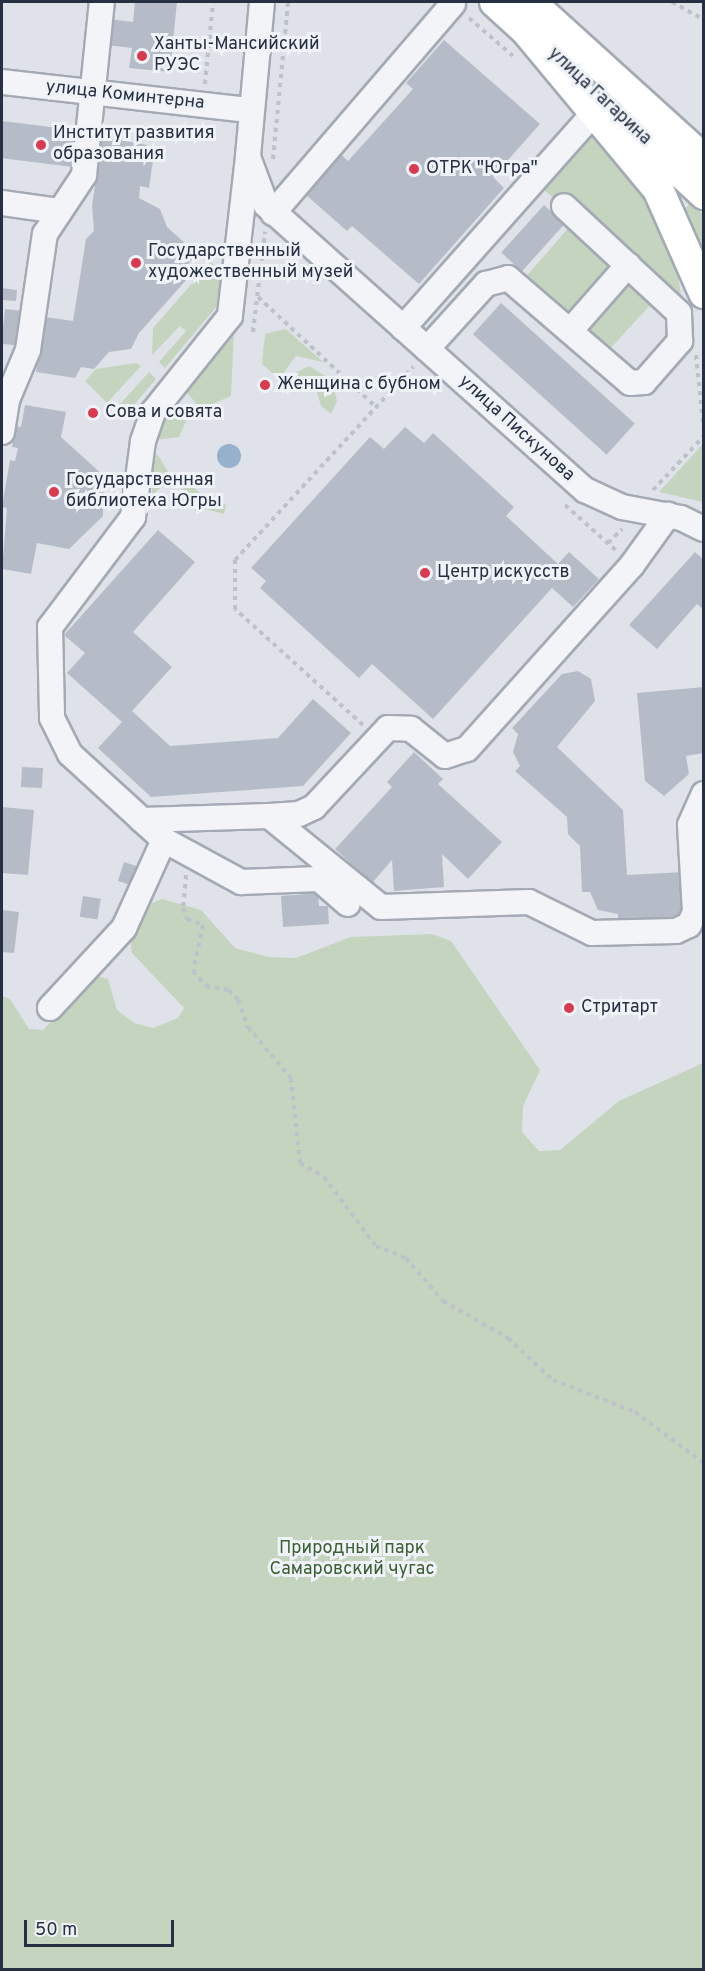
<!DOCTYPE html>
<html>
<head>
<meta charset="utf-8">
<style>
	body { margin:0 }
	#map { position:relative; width:705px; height:1971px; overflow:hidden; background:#dfe3e9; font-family:Overpass,sans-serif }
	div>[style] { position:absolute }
	.green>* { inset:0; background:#c4d4bf; transform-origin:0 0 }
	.water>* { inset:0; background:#97b0cc }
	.round { border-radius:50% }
	.building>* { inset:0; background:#b6bcc7; transform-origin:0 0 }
	.path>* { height:4px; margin-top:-2px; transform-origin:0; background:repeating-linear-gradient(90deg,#bdc1c8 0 4.5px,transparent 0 9px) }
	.roads { filter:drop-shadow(2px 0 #a4aab4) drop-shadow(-2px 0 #a4aab4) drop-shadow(0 2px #a4aab4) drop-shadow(0 -2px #a4aab4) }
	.minor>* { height:24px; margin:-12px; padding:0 12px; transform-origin:12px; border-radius:12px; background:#f2f4f7 }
	.major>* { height:30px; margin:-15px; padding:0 15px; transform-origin:15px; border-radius:15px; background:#fff }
	.dots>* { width:16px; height:16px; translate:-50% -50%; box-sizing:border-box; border:3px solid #eff2f7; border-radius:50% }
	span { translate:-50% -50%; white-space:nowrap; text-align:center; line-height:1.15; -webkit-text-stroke:6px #eff2f7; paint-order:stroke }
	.poi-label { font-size:18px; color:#273042 }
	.left { translate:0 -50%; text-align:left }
	.street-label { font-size:18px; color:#273042 }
	.park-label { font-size:18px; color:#3b5f33 }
	.frame { position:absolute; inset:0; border:3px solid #273042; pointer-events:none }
	.scale { position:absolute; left:24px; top:1920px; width:150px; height:27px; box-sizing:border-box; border:3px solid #273042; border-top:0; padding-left:8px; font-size:18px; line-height:21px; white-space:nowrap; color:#273042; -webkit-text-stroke:4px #eff2f7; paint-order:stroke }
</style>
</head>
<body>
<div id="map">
	<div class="green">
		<div style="clip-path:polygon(593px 135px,645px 195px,676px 263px,682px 301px,544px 190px)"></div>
		<div style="clip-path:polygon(690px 203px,703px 214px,703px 249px,685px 209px)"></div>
		<div style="left:571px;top:225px;width:57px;height:70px;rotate:41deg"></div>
		<div style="clip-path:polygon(211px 262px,225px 277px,217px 306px,165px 368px,159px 362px,186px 331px,180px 326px,152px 355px,153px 328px)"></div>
		<div style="clip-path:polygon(628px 279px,654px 301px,607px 352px,586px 333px,586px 323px)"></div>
		<div style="clip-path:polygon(234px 329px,231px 396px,201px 409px,182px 387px)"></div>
		<div style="clip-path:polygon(286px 329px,323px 362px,296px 356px,279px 379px,262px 364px,265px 334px)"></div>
		<div style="clip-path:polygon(136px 363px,141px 366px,107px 403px,85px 381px,96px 369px)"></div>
		<div style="clip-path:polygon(309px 366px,332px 380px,337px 401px,331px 414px,321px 406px,315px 385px,297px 387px,287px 377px)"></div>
		<div style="clip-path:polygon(149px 372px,156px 379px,128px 412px,120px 404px)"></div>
		<div style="clip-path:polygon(170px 403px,187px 419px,179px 437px,153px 440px)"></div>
		<div style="clip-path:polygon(702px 445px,703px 502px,659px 492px)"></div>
		<div style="clip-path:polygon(158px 455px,171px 477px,152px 496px,151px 457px)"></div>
		<div style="clip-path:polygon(190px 484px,205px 498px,226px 505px,224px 514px,198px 507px,181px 490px)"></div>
		<div style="clip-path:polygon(162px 899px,201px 910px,235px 948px,268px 957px,296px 958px,351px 937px,432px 934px,451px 941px,540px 1070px,523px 1106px,522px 1132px,539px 1151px,560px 1150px,619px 1101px,703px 1063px,703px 1969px,2px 1969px,2px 996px,10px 999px,29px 1029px,43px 1030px,95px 975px,108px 979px,117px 1010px,134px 1023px,153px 1028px,178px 1018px,184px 1008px,132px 953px,130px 939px,152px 903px)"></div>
	</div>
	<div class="water">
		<div class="round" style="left:217px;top:444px;width:24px;height:24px"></div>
	</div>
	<div class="building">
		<div style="clip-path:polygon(135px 2px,177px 2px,170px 72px,129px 68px,132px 48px,106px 45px,109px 19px,133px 22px)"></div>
		<div style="clip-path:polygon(444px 40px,540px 124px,493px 177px,504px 188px,419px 284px,352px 226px,347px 231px,306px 195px,342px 155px,348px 161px,413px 89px,406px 83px)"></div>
		<div style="left:2px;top:121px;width:80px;height:37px;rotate:7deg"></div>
		<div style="clip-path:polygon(102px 137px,147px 145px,145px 159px,153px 160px,149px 188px,140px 186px,139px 198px,160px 209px,167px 227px,197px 254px,181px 272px,188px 278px,139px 333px,131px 349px,109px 352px,94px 369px,81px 367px,75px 378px,36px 372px,45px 317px,73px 321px,86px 239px,94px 231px,92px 206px)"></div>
		<div style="left:544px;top:205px;width:28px;height:64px;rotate:42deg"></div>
		<div style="clip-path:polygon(2px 288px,17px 290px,16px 301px,2px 300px)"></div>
		<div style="left:501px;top:303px;width:180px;height:42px;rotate:42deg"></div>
		<div style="left:5px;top:309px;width:18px;height:35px;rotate:6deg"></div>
		<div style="clip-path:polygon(25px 405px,66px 412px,61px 437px,104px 476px,103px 516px,69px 549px,37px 543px,31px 574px,2px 569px,7px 508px,2px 507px,10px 460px,15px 461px,18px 448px,12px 447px,16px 426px,21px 427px)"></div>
		<div style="clip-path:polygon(405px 427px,424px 443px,433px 433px,514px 507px,506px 516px,558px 564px,569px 552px,599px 579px,573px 607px,552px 588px,433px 719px,372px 664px,359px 678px,260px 588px,266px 581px,251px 568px,370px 437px,384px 449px)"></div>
		<div style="clip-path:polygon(158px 530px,195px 562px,133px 632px,172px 667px,132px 711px,170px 746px,278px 738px,313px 699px,351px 733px,303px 786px,151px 797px,98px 748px,122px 722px,67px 673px,85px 653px,64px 635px)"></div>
		<div style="clip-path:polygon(695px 552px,704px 560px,704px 610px,697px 604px,657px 649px,629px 625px)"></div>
		<div style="clip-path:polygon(578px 671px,591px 679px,595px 701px,557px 747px,623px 810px,627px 875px,683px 872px,686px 918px,618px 922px,618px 914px,598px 910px,590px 892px,582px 892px,580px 846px,568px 834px,567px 817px,515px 771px,520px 766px,513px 752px,518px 734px,512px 728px,562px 674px)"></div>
		<div style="clip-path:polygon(704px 687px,704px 753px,686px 756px,689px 774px,664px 796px,645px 781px,637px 693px)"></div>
		<div style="clip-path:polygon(414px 752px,443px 779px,438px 784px,502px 842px,468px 879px,442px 854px,444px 887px,394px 891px,392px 860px,372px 883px,335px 849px,392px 787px,387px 782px)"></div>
		<div style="left:22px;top:767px;width:21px;height:20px;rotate:3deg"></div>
		<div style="clip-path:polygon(2px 807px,34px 810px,28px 875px,2px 873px)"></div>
		<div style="left:124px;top:862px;width:13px;height:20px;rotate:18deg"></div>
		<div style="clip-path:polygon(318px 893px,319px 906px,328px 906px,329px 924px,283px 927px,281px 896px)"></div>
		<div style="left:83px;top:896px;width:18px;height:21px;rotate:9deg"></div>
		<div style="clip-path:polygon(2px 910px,19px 912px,14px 953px,2px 952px)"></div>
	</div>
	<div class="path">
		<div style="left:672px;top:2px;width:37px;rotate:29deg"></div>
		<div style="left:469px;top:18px;width:58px;rotate:40.8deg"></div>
		<div style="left:205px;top:84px;width:82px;rotate:-84.4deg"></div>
		<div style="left:273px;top:159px;width:158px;rotate:-84.5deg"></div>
		<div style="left:258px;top:297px;width:158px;rotate:43deg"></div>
		<div style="left:253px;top:332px;width:101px;rotate:-83.2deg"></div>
		<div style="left:696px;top:355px;width:78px;rotate:84.1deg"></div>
		<div style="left:653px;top:490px;width:74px;rotate:-46.6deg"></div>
		<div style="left:565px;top:505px;width:71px;rotate:41.6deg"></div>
		<div style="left:608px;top:543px;width:20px;rotate:-45deg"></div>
		<div style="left:363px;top:725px;width:173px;rotate:-137.8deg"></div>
		<div style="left:235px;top:609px;width:49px;rotate:-90deg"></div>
		<div style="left:235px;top:560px;width:263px;rotate:-47.3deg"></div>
		<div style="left:186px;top:875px;width:33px;rotate:95deg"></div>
		<div style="left:183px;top:908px;width:12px;rotate:70deg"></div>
		<div style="left:187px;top:919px;width:17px;rotate:21deg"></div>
		<div style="left:203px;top:925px;width:47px;rotate:102.3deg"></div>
		<div style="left:193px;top:971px;width:20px;rotate:49deg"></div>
		<div style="left:206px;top:986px;width:23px;rotate:10deg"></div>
		<div style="left:229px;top:990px;width:13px;rotate:48deg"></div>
		<div style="left:238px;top:1000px;width:29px;rotate:70deg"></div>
		<div style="left:248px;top:1027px;width:67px;rotate:49.9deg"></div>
		<div style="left:291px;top:1078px;width:85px;rotate:84deg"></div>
		<div style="left:300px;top:1163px;width:28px;rotate:30deg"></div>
		<div style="left:324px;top:1177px;width:86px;rotate:53deg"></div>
		<div style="left:376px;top:1246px;width:32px;rotate:22deg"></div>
		<div style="left:406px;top:1258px;width:57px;rotate:49.3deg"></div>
		<div style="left:443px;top:1301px;width:75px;rotate:29.6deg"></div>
		<div style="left:508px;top:1338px;width:62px;rotate:43deg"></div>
		<div style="left:553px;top:1380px;width:88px;rotate:21.3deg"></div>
		<div style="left:635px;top:1412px;width:86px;rotate:36.5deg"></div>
	</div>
	<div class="roads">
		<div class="minor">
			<div style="left:262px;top:2px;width:156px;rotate:95.2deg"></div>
			<div style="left:248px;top:157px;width:51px;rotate:69.4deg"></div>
			<div style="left:266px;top:205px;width:428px;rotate:41.8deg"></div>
			<div style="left:585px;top:490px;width:41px;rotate:24.7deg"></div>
			<div style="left:622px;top:507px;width:60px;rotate:10.6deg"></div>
			<div style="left:681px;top:518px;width:25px;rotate:26deg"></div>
			<div style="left:2px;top:82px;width:249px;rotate:6.5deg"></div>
			<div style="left:248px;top:157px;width:160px;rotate:96.5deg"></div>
			<div style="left:230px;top:316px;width:123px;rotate:128.7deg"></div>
			<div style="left:153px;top:412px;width:31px;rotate:109deg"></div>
			<div style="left:143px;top:441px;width:77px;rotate:97.5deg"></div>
			<div style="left:133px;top:517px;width:138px;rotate:127deg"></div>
			<div style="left:50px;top:627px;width:91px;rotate:88.7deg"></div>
			<div style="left:52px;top:718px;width:40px;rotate:63.4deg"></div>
			<div style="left:70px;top:754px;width:98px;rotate:42.5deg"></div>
			<div style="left:142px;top:820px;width:127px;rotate:-1.8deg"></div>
			<div style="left:269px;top:816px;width:144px;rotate:39.1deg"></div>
			<div style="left:381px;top:907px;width:148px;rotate:-1.9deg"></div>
			<div style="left:529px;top:902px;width:70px;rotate:26.2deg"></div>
			<div style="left:592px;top:933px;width:84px;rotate:-1.4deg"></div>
			<div style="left:676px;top:931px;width:14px;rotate:-25deg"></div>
			<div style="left:689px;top:925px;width:14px;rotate:-65deg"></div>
			<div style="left:695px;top:912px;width:87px;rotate:-93.3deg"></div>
			<div style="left:690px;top:825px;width:34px;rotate:-66deg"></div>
			<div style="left:2px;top:203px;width:58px;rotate:8deg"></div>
			<div style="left:273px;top:213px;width:276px;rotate:-49.3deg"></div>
			<div style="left:403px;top:328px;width:289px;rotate:-48.4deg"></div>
			<div style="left:570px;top:331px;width:88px;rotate:-48.7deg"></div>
			<div style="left:427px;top:349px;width:88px;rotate:-47.8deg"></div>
			<div style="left:486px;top:284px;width:23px;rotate:-15deg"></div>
			<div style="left:508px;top:278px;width:161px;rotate:40.7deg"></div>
			<div style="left:630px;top:383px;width:14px;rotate:-4deg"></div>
			<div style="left:644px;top:382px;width:55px;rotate:-48.7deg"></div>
			<div style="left:680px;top:341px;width:28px;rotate:-92deg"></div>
			<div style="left:679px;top:313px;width:157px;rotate:-137.1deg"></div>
			<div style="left:2px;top:432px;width:32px;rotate:-81deg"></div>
			<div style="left:7px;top:400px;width:54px;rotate:-67.2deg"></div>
			<div style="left:28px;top:350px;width:117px;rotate:-81.7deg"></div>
			<div style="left:45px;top:234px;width:71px;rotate:-56.5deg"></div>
			<div style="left:84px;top:175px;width:174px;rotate:-84.1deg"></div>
			<div style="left:269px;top:816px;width:30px;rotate:-4deg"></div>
			<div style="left:299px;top:814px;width:17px;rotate:-25deg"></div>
			<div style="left:314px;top:807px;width:108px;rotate:-46.9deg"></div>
			<div style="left:388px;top:728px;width:23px;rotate:2deg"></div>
			<div style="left:411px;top:729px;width:43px;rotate:38.5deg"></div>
			<div style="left:445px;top:756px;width:23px;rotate:-18deg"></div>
			<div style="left:467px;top:749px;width:247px;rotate:-48.1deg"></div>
			<div style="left:632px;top:565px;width:62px;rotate:-54.2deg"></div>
			<div style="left:142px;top:820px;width:30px;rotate:42deg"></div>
			<div style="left:164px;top:840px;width:88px;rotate:28.6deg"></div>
			<div style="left:241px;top:882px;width:78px;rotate:-2.2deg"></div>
			<div style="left:319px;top:879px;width:38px;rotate:41deg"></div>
			<div style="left:50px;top:1008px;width:109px;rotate:-47.2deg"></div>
			<div style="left:124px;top:928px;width:97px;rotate:-65.6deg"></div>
		</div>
		<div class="major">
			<div style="left:495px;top:2px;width:59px;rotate:42.3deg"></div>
			<div style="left:530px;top:2px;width:235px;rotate:42.2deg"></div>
			<div style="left:525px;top:29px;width:208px;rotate:50.3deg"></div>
			<div style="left:658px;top:189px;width:114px;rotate:66.1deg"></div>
			<div style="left:625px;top:121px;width:108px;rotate:42.7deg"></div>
		</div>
	</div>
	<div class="dots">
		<div style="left:142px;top:56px;background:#d93a50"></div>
		<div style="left:41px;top:145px;background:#d93a50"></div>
		<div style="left:414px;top:169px;background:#d93a50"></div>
		<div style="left:136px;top:263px;background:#d93a50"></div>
		<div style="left:265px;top:385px;background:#d93a50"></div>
		<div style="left:93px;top:413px;background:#d93a50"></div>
		<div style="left:54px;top:492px;background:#d93a50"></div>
		<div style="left:425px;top:573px;background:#d93a50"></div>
		<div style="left:569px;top:1008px;background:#d93a50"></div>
	</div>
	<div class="poi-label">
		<span class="left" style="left:154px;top:56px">Ханты-Мансийский<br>РУЭС</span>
		<span class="left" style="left:53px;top:145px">Институт развития<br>образования</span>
		<span class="left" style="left:426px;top:169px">ОТРК "Югра"</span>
		<span class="left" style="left:148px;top:263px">Государственный<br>художественный музей</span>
		<span class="left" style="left:277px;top:385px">Женщина с бубном</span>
		<span class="left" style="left:105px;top:413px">Сова и совята</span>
		<span class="left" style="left:66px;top:492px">Государственная<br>библиотека Югры</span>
		<span class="left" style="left:437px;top:573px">Центр искусств</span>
		<span class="left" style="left:581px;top:1008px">Стритарт</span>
	</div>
	<div class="street-label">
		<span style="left:125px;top:96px;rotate:6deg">улица Коминтерна</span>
		<span style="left:599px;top:97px;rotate:43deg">улица Гагарина</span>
		<span style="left:516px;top:429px;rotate:42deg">улица Пискунова</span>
	</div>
	<div class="park-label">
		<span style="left:352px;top:1560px">Природный парк<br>Самаровский чугас</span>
	</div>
	<div class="frame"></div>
	<div class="scale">50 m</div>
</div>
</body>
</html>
